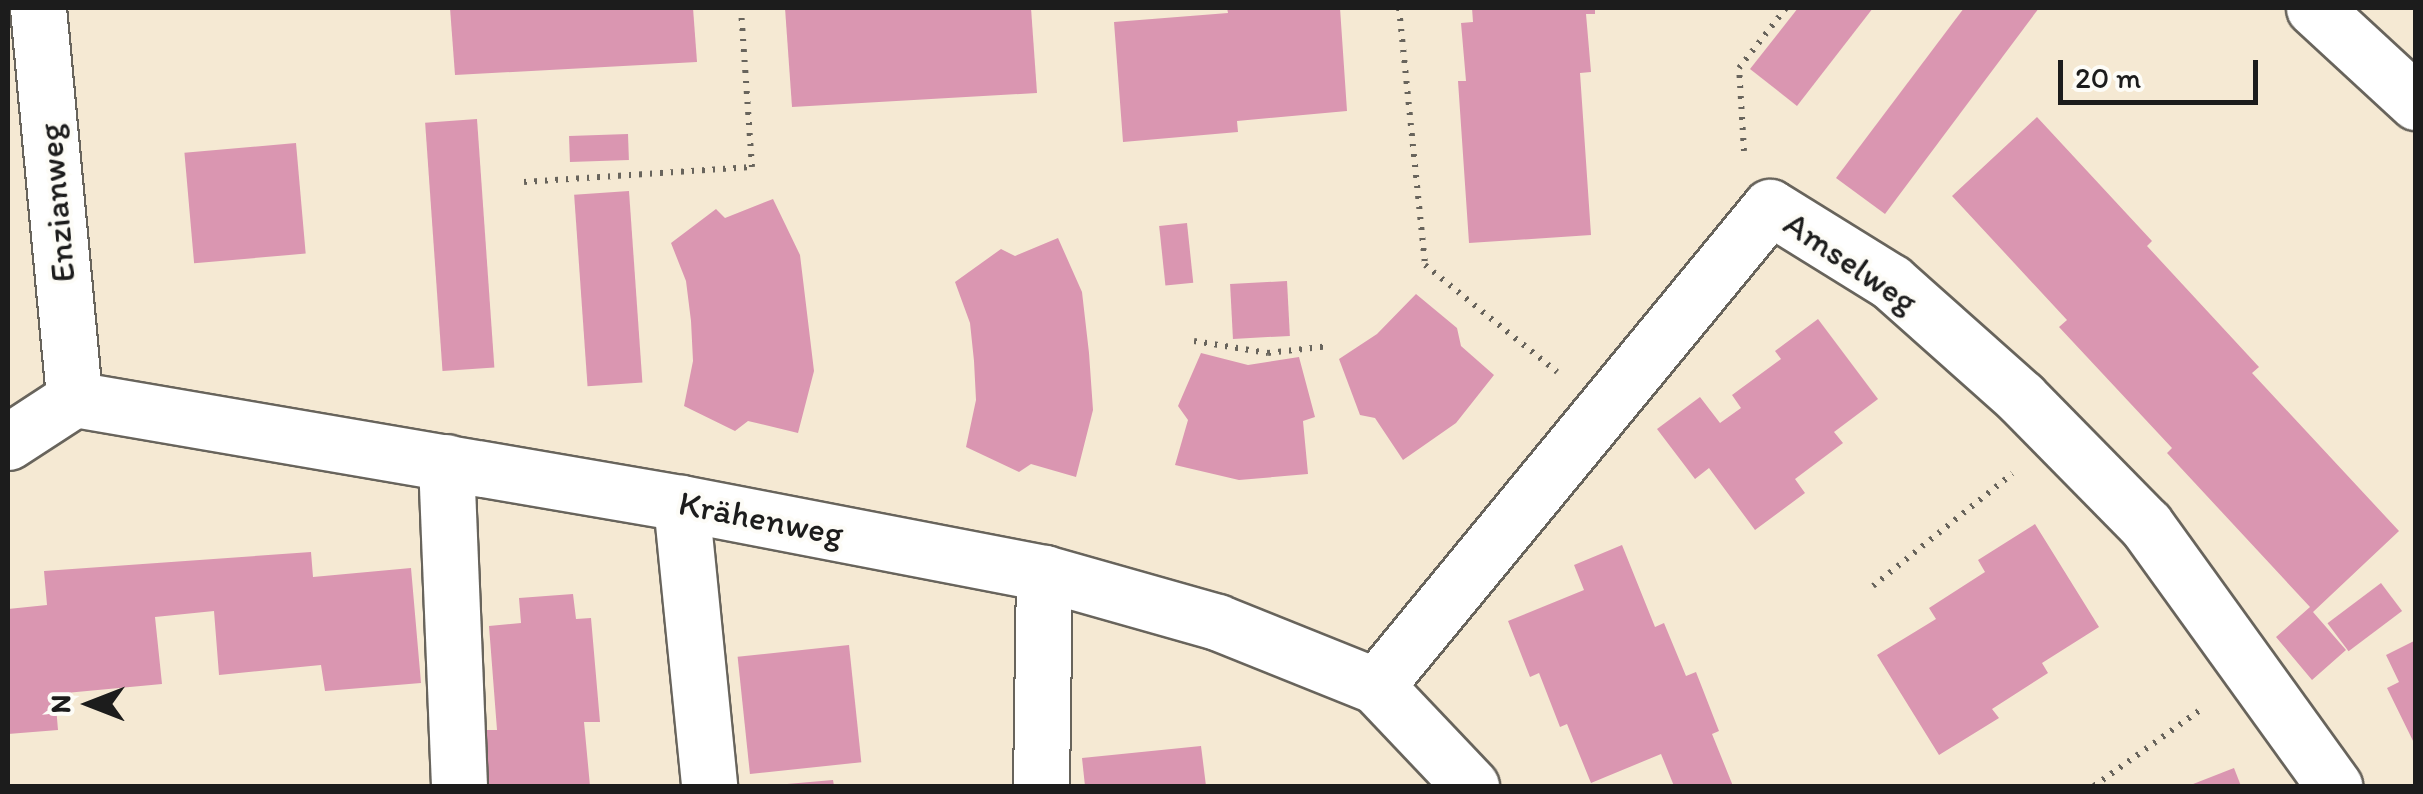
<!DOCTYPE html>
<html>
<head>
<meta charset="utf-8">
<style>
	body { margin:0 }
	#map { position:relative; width:2423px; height:794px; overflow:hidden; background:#f5e9d3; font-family:Itim,sans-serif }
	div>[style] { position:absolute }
	.building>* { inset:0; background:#da96b1; transform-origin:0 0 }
	.path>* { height:6px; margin-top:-3px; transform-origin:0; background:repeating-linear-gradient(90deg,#68645c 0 2.5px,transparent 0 10.5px) }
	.roads { filter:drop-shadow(2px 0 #68645c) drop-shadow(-2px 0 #68645c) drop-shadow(0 2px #68645c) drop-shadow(0 -2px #68645c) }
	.minor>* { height:55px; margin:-27.5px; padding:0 27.5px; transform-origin:27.5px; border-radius:27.5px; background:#fff }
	span { translate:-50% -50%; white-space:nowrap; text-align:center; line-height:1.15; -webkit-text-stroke:8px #fdfcf7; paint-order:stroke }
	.street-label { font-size:35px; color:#1c1c1c }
	.frame { position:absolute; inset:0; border:10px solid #1c1c1c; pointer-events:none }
	.north { position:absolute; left:40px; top:654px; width:100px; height:100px; -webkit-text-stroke:8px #fdfcf7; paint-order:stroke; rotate:270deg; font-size:28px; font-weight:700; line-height:40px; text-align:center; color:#1c1c1c }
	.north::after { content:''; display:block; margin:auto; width:35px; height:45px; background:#1c1c1c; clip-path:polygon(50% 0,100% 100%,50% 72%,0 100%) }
	.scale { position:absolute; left:2058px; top:60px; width:200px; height:45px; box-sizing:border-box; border:5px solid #1c1c1c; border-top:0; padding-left:12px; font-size:30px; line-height:35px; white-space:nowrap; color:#1c1c1c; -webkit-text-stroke:8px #fdfcf7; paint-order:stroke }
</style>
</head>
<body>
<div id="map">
	<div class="building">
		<div style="clip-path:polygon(450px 8px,693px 8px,697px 62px,455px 75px)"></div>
		<div style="clip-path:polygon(785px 8px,1031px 8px,1037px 93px,792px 107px)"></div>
		<div style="clip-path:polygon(1227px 8px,1340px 8px,1347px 111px,1237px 121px,1238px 132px,1123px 142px,1114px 22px,1228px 13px)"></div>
		<div style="clip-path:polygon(1472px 8px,1595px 8px,1595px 14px,1586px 14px,1591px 72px,1580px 73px,1591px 235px,1469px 243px,1458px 81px,1466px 81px,1461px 23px,1473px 22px)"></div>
		<div style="clip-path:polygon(1798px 8px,1873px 8px,1797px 106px,1750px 69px)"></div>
		<div style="clip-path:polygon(1964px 8px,2039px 8px,1885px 214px,1836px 178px)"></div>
		<div style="clip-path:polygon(2037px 117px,2152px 241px,2147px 246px,2259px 367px,2252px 373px,2399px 531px,2313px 612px,2346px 650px,2312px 680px,2276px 637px,2310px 607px,2167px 453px,2172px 448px,2059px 327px,2067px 320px,1952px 196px)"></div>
		<div style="left:477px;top:119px;width:249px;height:52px;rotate:86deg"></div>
		<div style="left:628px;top:134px;width:26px;height:59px;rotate:88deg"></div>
		<div style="left:296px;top:143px;width:111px;height:112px;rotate:85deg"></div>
		<div style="left:629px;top:191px;width:192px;height:55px;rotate:86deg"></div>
		<div style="clip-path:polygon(773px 199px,800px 255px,814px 371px,798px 433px,748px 421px,735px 431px,684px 406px,693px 361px,691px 321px,686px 281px,671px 243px,716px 209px,725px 218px)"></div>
		<div style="left:1187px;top:223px;width:60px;height:28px;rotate:84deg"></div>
		<div style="clip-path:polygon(1058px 238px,1082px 292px,1089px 353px,1093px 410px,1076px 477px,1031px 464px,1019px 472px,966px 447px,976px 400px,974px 361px,970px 323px,955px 282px,1001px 249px,1015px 256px)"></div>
		<div style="left:1287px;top:281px;width:55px;height:57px;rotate:87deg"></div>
		<div style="clip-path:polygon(1416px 294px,1457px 328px,1461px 346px,1494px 375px,1456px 423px,1403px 460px,1375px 418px,1360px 415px,1339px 359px,1377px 334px)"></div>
		<div style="clip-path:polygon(1818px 319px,1878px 399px,1834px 432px,1843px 443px,1795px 479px,1805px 493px,1755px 530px,1709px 468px,1695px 479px,1657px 429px,1700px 397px,1720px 423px,1741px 408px,1732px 395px,1781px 359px,1775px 351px)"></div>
		<div style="clip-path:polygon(1201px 353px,1248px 365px,1299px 357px,1315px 417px,1303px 421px,1308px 474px,1239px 480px,1175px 465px,1188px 420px,1178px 406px)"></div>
		<div style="clip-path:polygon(2035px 524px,2099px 627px,2042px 663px,2048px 673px,1992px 709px,1999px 718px,1939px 755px,1877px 655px,1936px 619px,1929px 608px,1985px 572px,1978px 560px)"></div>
		<div style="clip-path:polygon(1622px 545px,1655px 627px,1664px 623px,1686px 676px,1696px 672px,1719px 731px,1712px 734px,1733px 786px,1674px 786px,1661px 754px,1591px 783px,1567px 724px,1560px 727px,1539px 673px,1530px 677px,1508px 621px,1584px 590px,1574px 565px)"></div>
		<div style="clip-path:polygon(311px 552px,313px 577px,411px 568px,421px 683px,325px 691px,321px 665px,219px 675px,214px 611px,155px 617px,162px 684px,55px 694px,58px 730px,8px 734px,8px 609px,47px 605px,44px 571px)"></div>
		<div style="left:2381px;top:583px;width:35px;height:67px;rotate:53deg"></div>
		<div style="clip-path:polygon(573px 594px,576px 619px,591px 618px,600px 722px,584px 722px,590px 786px,484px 786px,480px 730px,497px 730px,489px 626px,521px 623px,519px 598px)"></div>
		<div style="clip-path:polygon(2416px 640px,2416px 747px,2387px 688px,2399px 682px,2386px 655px)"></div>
		<div style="left:849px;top:645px;width:118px;height:112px;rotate:84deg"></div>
		<div style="clip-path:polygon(1201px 746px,1206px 786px,1085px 786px,1082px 758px)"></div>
		<div style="clip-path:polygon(2234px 768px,2241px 786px,2188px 786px)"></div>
		<div style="clip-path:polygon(833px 780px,834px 786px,787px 786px,787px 784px)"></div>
	</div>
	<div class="path">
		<div style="left:1399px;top:8px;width:258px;rotate:84.2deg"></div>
		<div style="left:1425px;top:265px;width:170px;rotate:39deg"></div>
		<div style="left:1744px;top:151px;width:83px;rotate:-93.4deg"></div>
		<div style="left:1739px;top:68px;width:76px;rotate:-51.9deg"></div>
		<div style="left:524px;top:182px;width:228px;rotate:-3.8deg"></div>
		<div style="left:752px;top:167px;width:159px;rotate:-94deg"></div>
		<div style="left:1194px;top:341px;width:75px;rotate:9.2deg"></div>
		<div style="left:1268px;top:353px;width:62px;rotate:-6.4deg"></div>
		<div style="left:1873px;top:586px;width:179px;rotate:-38.9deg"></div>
		<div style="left:2094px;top:786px;width:134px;rotate:-35.6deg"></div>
	</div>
	<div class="roads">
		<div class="minor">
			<div style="left:38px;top:8px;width:393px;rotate:84.7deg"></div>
			<div style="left:2314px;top:8px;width:139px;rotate:42.7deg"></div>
			<div style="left:8px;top:442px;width:79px;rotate:-33.1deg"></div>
			<div style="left:74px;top:399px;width:616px;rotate:9.72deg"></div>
			<div style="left:681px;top:503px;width:370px;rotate:10.9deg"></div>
			<div style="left:1044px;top:573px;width:180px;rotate:15.8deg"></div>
			<div style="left:1217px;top:622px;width:171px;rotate:21.9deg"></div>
			<div style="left:1376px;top:686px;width:138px;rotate:46.5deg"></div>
			<div style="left:446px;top:462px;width:324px;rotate:87.7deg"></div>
			<div style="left:681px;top:503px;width:284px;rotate:84.3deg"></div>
			<div style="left:1376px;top:686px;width:620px;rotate:-50.56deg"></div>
			<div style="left:1770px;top:207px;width:142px;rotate:31.8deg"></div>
			<div style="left:1891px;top:282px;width:174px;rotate:41.7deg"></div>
			<div style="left:2021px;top:398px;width:178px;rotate:45.5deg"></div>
			<div style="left:2146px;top:525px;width:322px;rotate:54.2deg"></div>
			<div style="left:1041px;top:786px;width:213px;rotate:-89.2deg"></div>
		</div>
	</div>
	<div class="street-label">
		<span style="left:56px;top:203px;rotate:-95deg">Enzianweg</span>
		<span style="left:1851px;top:262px;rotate:34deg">Amselweg</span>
		<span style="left:761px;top:518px;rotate:11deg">Krähenweg</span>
	</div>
	<div class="frame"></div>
	<div class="north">N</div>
	<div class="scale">20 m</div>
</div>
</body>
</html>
